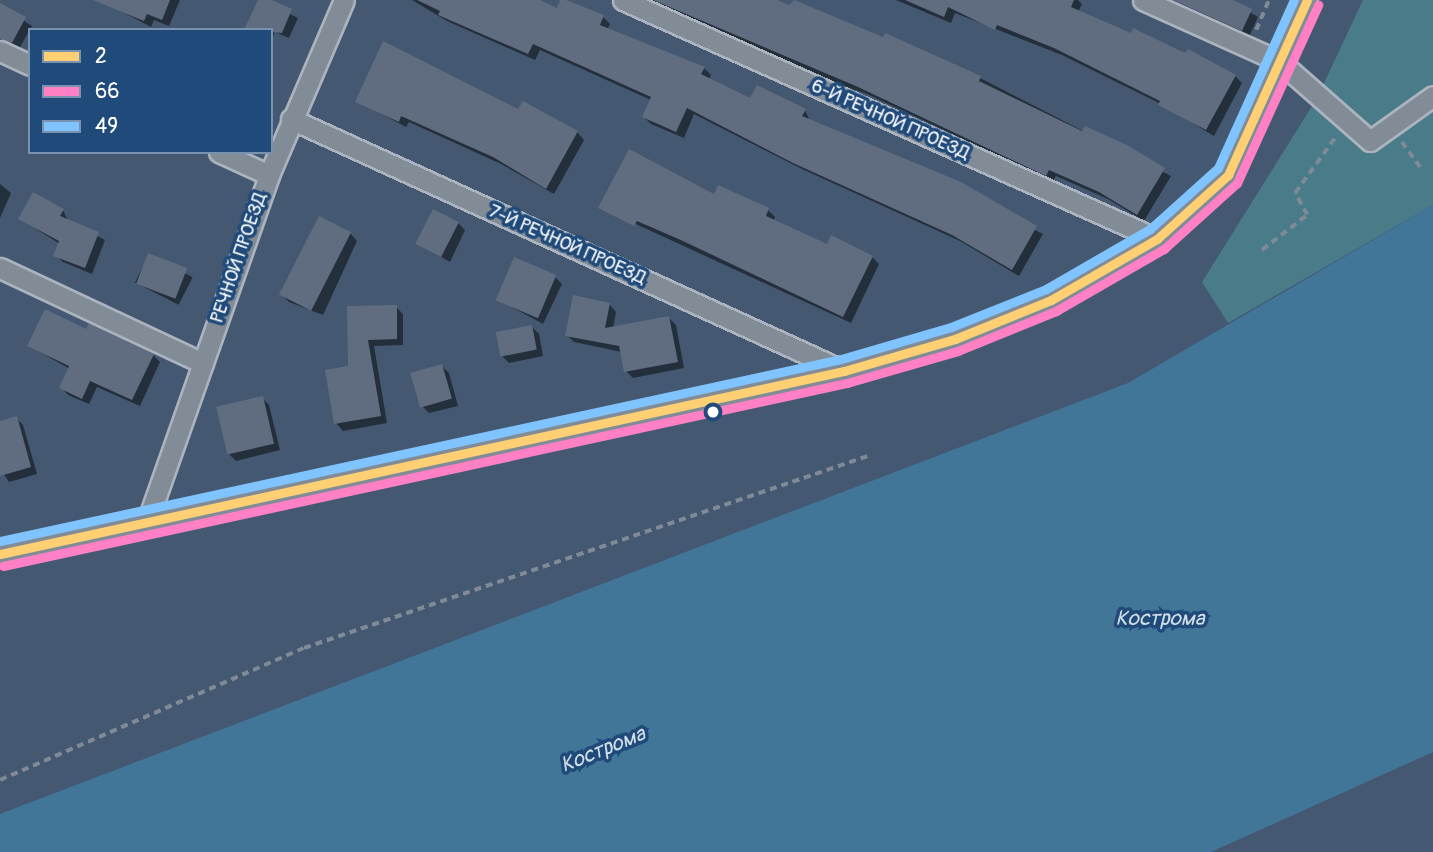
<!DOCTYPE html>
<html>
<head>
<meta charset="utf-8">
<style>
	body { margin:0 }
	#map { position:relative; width:1433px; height:852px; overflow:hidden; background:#445871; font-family:Pangolin,sans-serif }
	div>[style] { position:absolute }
	.green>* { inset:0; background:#4a7b89 }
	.water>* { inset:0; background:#417699 }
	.shadow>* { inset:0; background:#0007; transform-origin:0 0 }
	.building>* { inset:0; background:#606d81; transform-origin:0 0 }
	.path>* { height:3.5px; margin-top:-1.75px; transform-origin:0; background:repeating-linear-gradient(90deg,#808a96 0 7px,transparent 0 12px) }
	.roads { filter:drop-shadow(2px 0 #abb4bf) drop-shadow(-2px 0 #abb4bf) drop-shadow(0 2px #abb4bf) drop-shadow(0 -2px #abb4bf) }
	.minor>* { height:19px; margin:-9.5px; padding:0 9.5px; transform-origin:9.5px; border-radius:9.5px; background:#828c97 }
	.bus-1>* { height:9px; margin:-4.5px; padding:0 4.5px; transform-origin:4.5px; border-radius:4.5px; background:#fed073 }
	.bus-2>* { height:9px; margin:-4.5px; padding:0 4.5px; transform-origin:4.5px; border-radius:4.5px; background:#ff80c5 }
	.bus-3>* { height:9px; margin:-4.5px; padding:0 4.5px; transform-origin:4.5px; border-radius:4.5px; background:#80c4ff }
	.dots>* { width:19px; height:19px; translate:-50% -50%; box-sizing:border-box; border:4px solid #1f4a7a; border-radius:50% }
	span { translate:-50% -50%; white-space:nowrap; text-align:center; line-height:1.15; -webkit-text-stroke:7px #1f4a7a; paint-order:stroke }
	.street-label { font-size:19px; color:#fff }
	.water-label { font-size:21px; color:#d0dee6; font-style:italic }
	.legend { position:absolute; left:28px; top:28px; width:245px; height:126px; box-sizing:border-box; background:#1f4a7a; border:2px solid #7992af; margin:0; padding:9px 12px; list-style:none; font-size:21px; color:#fff }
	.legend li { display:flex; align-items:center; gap:14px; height:35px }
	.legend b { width:35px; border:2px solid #7992af }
</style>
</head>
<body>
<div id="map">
	<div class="green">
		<div style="clip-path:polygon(1363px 0,1433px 0,1433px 205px,1228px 323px,1202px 282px,1317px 98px)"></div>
	</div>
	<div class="water">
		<div style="clip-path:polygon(1433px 205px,1433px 752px,1211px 852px,0 852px,0 814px,1128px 383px)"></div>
	</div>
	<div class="shadow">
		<div style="clip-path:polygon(125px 0,180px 0,169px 26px,154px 20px,151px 27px,121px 11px)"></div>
		<div style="clip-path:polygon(260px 0,298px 18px,289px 38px,275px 32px,271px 41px)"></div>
		<div style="clip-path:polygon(412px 0,535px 0,558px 10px,603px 17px,610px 24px,607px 30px,704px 68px,711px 75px,709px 80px,751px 101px,805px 110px,810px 121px,1043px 234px,1019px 276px,960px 241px,802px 169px,694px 114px,684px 138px,651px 124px,644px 117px,651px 100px,540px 50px,535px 60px,447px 21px)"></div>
		<div style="clip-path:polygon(649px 0,773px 0,790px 8px,793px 1px,980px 78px,1171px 176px,1144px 221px,1108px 199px,1056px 176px,1053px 181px,867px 94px,822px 78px)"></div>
		<div style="clip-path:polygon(896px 0,1078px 0,1082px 4px,1078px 12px,1235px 76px,1242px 83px,1214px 136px,1161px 104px,1062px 55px,955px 13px,951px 23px)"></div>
		<div style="clip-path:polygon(1162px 0,1228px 0,1258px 17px,1249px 37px)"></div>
		<div style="clip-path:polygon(0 5px,32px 26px,19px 49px,0 41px)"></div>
		<div style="clip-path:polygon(357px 101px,519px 111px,577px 132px,584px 140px,554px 194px,501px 164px,409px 122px,406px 127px)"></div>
		<div style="clip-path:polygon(0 184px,11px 193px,0 218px)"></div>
		<div style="clip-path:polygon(715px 197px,768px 210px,775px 217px,773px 222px,827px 246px,872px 257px,879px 264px,851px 323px,601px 208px)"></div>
		<div style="clip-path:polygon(63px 210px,68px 221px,105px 240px,92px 274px,63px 262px,55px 255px,60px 244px,20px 219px)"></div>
		<div style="clip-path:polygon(458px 223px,465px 230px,450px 262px,418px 243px)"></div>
		<div style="clip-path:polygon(350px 233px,357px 241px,323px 315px,289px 302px,282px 295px)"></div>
		<div style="left:149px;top:255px;width:49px;height:31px;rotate:27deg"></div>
		<div style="clip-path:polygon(555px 277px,562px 284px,543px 324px,497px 299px)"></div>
		<div style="clip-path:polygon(609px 304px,616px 312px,613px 328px,669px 318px,676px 325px,684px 368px,633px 378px,626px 371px,622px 352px,574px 342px,567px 335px)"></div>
		<div style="clip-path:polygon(396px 307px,403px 314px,403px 345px,374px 346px,387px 423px,343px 431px,336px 423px,350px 368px,349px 308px)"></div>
		<div style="clip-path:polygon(532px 327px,539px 334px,543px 356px,509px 363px,502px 356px)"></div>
		<div style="clip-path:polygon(87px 331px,153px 355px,160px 362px,140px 406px,97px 387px,89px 404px,68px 395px,61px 387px,70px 369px,29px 346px)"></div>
		<div style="clip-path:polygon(442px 366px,449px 373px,458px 406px,429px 413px,422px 406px)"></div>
		<div style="clip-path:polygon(262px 398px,269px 405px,280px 450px,236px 461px,229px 454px)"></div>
		<div style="clip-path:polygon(16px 418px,23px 425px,37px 474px,9px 482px,0 468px,0 423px)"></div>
	</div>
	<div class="building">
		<div style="clip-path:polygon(93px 0,170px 0,162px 20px,147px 14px,144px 21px)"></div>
		<div style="clip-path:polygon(258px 0,272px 0,292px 9px,282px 33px,244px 30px)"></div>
		<div style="clip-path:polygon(417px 0,540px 0,557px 8px,560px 0,566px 0,604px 15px,600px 25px,705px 67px,701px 74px,750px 98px,757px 85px,806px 109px,802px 116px,961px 182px,1037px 226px,1012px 270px,952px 235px,793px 163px,687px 108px,676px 132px,642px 117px,651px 97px,533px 44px,528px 54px,438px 15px,440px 11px)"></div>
		<div style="clip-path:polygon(653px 0,777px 0,789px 5px,794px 0,883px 37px,885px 33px,981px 76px,979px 81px,1082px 131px,1085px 126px,1127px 145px,1165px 168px,1137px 215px,1099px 192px,1049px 170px,1046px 176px,858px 87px)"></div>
		<div style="clip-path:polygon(905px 0,1074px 0,1071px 7px,1131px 33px,1133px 28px,1185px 53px,1188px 49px,1236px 75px,1206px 130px,1158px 105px,1160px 101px,1054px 48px,997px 25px,995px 30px,948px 7px,944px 17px)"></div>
		<div style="clip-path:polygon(1173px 0,1233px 0,1252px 9px,1242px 31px)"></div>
		<div style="clip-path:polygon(0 3px,26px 17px,12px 43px,0 39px)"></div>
		<div style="clip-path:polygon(383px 41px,518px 109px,523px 101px,578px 131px,546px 189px,493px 157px,401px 116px,399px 122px,355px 102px)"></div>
		<div style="clip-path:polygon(629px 149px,714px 194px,718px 185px,769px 208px,766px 216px,827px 244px,831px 235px,873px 256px,843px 317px,683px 241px,637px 221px,634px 226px,598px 208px)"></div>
		<div style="clip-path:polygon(33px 192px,64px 209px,60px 216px,99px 232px,85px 268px,53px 256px,59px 241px,18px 219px)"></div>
		<div style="left:433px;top:209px;width:29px;height:39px;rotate:27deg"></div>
		<div style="left:319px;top:216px;width:36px;height:88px;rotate:27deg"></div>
		<div style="left:148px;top:253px;width:42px;height:33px;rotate:21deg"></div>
		<div style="left:514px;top:257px;width:46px;height:47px;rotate:23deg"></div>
		<div style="clip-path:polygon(573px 295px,610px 303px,605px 328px,669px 316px,678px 362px,624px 372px,619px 346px,565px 336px)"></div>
		<div style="clip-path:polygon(397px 305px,397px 339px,368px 340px,381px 416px,334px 424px,325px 370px,348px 366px,347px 306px)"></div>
		<div style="clip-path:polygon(45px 309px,86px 329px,89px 323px,154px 354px,132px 400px,90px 381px,82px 399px,59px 388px,69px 366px,27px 346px)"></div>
		<div style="left:532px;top:325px;width:25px;height:37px;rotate:79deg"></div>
		<div style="left:442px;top:364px;width:36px;height:33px;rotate:74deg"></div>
		<div style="left:263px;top:396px;width:49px;height:48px;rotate:77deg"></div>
		<div style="clip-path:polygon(17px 416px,31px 467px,0 476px,0 421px)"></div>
	</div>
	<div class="path">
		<div style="left:1256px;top:30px;width:33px;rotate:-67deg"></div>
		<div style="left:1402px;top:142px;width:32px;rotate:54deg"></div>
		<div style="left:1262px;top:250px;width:57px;rotate:-37.9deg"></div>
		<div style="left:1307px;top:215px;width:25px;rotate:-119deg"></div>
		<div style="left:1295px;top:193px;width:72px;rotate:-54.1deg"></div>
		<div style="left:0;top:780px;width:331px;rotate:-23.5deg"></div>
		<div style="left:304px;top:648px;width:596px;rotate:-18.8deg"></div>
	</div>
	<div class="roads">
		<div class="minor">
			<div style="left:623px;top:0;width:585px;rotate:24.11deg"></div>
			<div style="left:1143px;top:0;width:149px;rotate:24.2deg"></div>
			<div style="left:1279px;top:61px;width:121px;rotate:41.3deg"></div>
			<div style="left:1370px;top:141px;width:77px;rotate:-35.5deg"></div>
			<div style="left:0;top:51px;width:33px;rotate:25deg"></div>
			<div style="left:291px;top:119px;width:608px;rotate:24.5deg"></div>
			<div style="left:219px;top:152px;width:55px;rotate:24.7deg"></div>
			<div style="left:0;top:268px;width:224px;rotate:25.1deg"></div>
			<div style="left:147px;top:522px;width:368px;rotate:-70.6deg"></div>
			<div style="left:269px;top:175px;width:190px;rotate:-66.8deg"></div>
			<div style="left:0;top:554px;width:864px;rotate:-12.23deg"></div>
			<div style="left:844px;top:371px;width:116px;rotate:-16.1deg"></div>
			<div style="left:955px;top:339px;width:104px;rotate:-22.1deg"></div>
			<div style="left:1051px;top:300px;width:122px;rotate:-29.9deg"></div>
			<div style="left:1157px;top:239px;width:96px;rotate:-42deg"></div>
			<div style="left:1228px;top:175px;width:192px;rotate:-65.7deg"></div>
		</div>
	</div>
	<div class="bus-1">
		<div style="left:0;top:554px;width:864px;rotate:-12.23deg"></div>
		<div style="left:844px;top:371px;width:116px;rotate:-16.1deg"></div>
		<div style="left:955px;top:339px;width:104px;rotate:-22.1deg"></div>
		<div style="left:1051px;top:300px;width:122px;rotate:-29.9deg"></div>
		<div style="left:1157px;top:239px;width:96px;rotate:-42deg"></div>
		<div style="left:1228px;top:175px;width:192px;rotate:-65.7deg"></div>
	</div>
	<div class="bus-2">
		<div style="left:3px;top:566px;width:864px;rotate:-12.23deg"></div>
		<div style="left:847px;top:383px;width:116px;rotate:-16.1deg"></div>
		<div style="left:958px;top:351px;width:106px;rotate:-22.2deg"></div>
		<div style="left:1056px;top:311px;width:125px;rotate:-29.9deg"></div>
		<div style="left:1164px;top:249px;width:98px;rotate:-42.1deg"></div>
		<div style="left:1237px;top:183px;width:196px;rotate:-65.5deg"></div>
	</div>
	<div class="bus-3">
		<div style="left:0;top:541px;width:860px;rotate:-12.21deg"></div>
		<div style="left:841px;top:359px;width:115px;rotate:-16.2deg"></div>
		<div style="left:951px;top:327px;width:102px;rotate:-21.8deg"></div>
		<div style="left:1046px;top:289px;width:120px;rotate:-30deg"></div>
		<div style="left:1150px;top:229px;width:91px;rotate:-41.9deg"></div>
		<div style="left:1218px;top:168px;width:184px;rotate:-65.7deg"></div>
	</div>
	<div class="dots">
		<div style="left:713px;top:412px;background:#fff"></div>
	</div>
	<div class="street-label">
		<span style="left:890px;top:120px;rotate:24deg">6-Й РЕЧНОЙ ПРОЕЗД</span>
		<span style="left:567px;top:245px;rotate:24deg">7-Й РЕЧНОЙ ПРОЕЗД</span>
		<span style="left:239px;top:258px;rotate:-71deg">РЕЧНОЙ ПРОЕЗД</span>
	</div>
	<div class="water-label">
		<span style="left:1160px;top:619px">Кострома</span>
		<span style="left:603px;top:750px;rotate:-22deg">Кострома</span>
	</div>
	<ul class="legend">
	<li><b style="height:9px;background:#fed073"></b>2</li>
	<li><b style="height:9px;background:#ff80c5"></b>66</li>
	<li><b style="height:9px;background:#80c4ff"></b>49</li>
	</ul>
</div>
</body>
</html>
